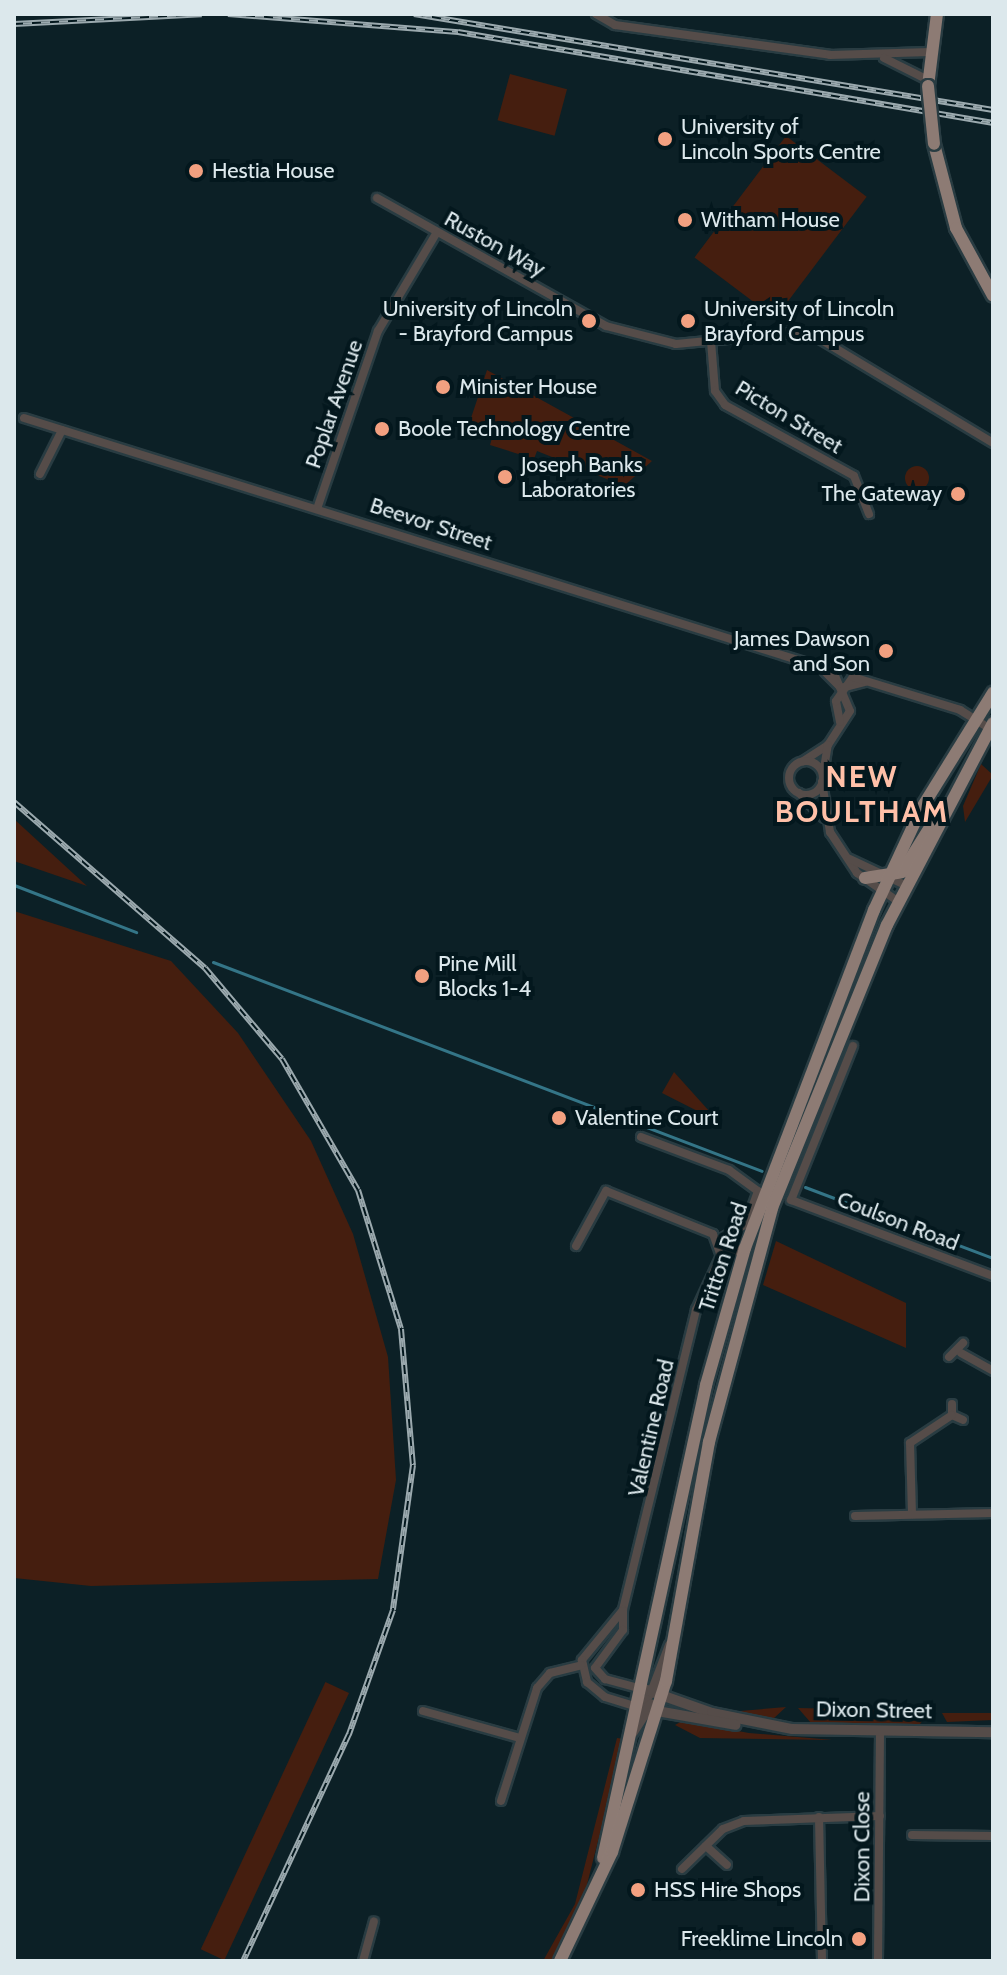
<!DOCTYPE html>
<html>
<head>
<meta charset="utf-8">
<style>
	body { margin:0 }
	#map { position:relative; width:1007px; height:1975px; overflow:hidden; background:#0c2026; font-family:Cabin,sans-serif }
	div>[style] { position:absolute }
	.green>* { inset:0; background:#451e0f; transform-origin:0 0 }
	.round { border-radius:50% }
	.stream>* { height:3px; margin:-1.5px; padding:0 1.5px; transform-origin:1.5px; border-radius:1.5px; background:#347587 }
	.roads { filter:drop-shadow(2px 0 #293c42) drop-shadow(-2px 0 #293c42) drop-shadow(0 2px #293c42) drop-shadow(0 -2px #293c42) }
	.minor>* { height:8px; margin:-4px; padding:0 4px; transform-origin:4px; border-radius:4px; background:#554c49 }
	.minor>.ring { margin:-4px; padding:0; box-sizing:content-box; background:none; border:8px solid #554c49; border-radius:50% }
	.tertiary>* { height:10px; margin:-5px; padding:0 5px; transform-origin:5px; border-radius:5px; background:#554c49 }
	.primary>* { height:12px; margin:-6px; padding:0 6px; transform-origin:6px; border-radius:6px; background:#8d7b74 }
	.rail>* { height:6px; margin-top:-3px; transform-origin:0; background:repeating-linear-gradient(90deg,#03171d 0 9px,#9ba9ae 0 18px); box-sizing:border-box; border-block:2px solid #9ba9ae }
	.bridges { filter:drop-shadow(2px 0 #293c42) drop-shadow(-2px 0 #293c42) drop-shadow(0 2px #293c42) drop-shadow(0 -2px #293c42) }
	.primary-bridge>* { height:12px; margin:-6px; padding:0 6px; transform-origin:6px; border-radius:6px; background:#8d7b74 }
	.dots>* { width:22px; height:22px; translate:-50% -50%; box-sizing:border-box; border:4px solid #03171d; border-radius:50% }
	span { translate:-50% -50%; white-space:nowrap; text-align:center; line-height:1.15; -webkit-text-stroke:8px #03171d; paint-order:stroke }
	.poi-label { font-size:22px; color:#dce8ec }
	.left { translate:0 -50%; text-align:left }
	.right { translate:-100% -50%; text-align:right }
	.street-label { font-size:22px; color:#dce8ec }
	.district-label { font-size:30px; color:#ffc0a8; font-weight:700; letter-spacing:2px }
	.frame { position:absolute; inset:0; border:16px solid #dce8ec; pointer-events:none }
</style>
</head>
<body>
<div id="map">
	<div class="green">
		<div style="left:510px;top:74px;width:59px;height:48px;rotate:15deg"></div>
		<div style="left:786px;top:136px;width:101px;height:152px;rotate:37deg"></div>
		<div style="clip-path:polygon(487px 370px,652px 461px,624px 486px,537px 451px,534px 459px,490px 445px,492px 438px,467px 430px)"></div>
		<div class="round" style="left:905px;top:466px;width:24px;height:24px"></div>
		<div style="clip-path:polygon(981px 764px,993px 775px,965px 822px,963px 806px)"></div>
		<div style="clip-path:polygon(14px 819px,87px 886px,14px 861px)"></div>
		<div style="clip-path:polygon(14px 911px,171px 961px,238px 1033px,311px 1141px,353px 1234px,388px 1357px,396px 1480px,378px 1579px,91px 1586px,14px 1578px)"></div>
		<div style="clip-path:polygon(674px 1072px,719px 1122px,662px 1093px)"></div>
		<div style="clip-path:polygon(776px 1241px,906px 1303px,906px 1348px,763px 1285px)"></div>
		<div style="left:349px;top:1693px;width:295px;height:26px;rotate:115deg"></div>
		<div style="clip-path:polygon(703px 1706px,728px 1712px,786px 1707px,772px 1720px,711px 1710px)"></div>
		<div style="clip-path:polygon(798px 1708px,930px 1711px,920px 1724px,858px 1725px,811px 1723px)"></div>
		<div style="clip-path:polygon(942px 1713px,993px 1713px,993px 1720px,947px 1722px)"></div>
		<div style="clip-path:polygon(682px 1721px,749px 1733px,833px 1740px,700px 1738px,675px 1725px)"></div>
		<div style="clip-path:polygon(617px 1738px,624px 1739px,581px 1908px,553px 1961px,543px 1961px,575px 1904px)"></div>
	</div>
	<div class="stream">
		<div style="left:14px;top:885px;width:131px;rotate:21.1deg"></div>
		<div style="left:213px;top:962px;width:587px;rotate:20.84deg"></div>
		<div style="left:805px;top:1187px;width:201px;rotate:20.7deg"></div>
	</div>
	<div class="roads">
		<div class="minor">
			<div style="left:596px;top:14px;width:22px;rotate:30deg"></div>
			<div style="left:615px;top:25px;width:217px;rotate:7.9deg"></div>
			<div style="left:830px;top:55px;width:100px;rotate:-1.7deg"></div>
			<div style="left:884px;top:58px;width:49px;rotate:26.6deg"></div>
			<div style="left:377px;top:198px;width:262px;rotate:29.2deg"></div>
			<div style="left:606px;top:326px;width:72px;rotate:14.4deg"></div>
			<div style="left:676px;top:344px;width:115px;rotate:-5.5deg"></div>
			<div style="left:790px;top:333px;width:31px;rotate:11deg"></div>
			<div style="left:820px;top:339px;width:202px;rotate:31deg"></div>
			<div style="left:711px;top:341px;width:50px;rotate:85.4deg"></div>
			<div style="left:715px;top:391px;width:17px;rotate:54deg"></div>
			<div style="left:725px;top:405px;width:147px;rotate:28.8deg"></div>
			<div style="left:854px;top:476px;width:41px;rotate:68.5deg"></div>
			<div style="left:24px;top:418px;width:848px;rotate:17.37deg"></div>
			<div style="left:833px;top:671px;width:43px;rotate:67deg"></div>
			<div style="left:850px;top:711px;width:40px;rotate:122.9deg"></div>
			<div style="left:828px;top:745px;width:30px;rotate:147deg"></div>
			<div style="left:40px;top:474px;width:49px;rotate:-63.4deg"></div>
			<div style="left:318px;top:506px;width:185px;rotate:-71.1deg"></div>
			<div style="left:378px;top:331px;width:115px;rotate:-59.2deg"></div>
			<div style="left:825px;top:672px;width:23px;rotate:45deg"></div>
			<div style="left:841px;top:688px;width:25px;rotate:-14deg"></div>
			<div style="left:840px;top:722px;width:21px;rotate:-101deg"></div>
			<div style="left:836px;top:701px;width:29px;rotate:-55deg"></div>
			<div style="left:853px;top:677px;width:112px;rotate:17.1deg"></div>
			<div style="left:960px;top:710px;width:39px;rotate:32deg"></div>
			<div class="ring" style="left:789px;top:761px;width:26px;height:26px"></div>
			<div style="left:823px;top:775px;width:30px;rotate:-81deg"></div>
			<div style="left:822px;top:782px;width:51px;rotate:80.9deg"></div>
			<div style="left:830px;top:832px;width:49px;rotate:56.6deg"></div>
			<div style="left:857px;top:873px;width:51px;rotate:34.6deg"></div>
			<div style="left:799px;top:793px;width:35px;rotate:45deg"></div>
			<div style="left:850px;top:859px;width:63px;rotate:25.3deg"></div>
			<div style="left:853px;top:1046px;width:166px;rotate:111.9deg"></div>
			<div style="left:791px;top:1200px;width:216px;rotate:20.6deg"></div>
			<div style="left:641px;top:1137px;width:94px;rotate:20.6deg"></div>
			<div style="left:729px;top:1170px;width:36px;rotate:36deg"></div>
			<div style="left:758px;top:1191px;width:35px;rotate:110deg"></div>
			<div style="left:746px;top:1224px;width:33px;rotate:149deg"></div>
			<div style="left:576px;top:1246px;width:63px;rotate:-61.4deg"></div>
			<div style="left:606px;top:1191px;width:115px;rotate:21.9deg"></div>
			<div style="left:713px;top:1234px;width:23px;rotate:70deg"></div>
			<div style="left:721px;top:1256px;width:60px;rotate:114.8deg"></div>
			<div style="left:696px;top:1310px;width:309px;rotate:103.7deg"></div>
			<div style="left:623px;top:1610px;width:65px;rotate:129.4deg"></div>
			<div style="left:582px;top:1660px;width:23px;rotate:77deg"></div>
			<div style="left:587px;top:1682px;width:23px;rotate:40deg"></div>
			<div style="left:605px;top:1697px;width:37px;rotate:17deg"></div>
			<div style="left:640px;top:1708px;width:20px;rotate:-53deg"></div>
			<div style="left:721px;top:1256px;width:25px;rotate:-18deg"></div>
			<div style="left:961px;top:1353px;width:37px;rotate:29deg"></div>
			<div style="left:949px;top:1357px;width:20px;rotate:-45deg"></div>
			<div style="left:952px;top:1404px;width:11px;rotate:90deg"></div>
			<div style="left:952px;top:1415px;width:12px;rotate:24deg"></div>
			<div style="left:912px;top:1514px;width:71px;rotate:-91.6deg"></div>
			<div style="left:910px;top:1443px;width:50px;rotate:-33.7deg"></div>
			<div style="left:855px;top:1516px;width:138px;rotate:-1.2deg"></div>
			<div style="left:623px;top:1611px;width:19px;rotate:90deg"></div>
			<div style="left:623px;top:1630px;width:47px;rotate:126.4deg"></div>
			<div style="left:595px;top:1668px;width:15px;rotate:48deg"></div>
			<div style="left:605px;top:1679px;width:39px;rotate:15deg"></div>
			<div style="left:423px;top:1711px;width:101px;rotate:15.6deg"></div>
			<div style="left:501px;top:1801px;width:119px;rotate:-72.3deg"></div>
			<div style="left:537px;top:1688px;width:20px;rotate:-49deg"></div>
			<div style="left:550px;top:1673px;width:32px;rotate:-14deg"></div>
			<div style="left:819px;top:1817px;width:144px;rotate:88.8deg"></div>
			<div style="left:912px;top:1835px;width:81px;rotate:0.7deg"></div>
			<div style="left:706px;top:1846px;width:28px;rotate:42deg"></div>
			<div style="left:682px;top:1869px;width:57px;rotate:-44.3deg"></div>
			<div style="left:723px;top:1829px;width:22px;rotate:-21deg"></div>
			<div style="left:744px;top:1821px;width:136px;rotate:-2.1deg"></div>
			<div style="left:363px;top:1961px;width:41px;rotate:-74.6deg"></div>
			<div style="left:878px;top:1961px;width:229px;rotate:-89.5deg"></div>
		</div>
		<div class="tertiary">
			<div style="left:644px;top:1689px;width:72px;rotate:19.4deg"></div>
			<div style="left:712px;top:1713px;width:82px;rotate:11.3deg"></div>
			<div style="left:792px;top:1729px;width:201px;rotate:0.9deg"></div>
			<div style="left:652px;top:1692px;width:50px;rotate:-69deg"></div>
			<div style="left:640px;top:1708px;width:97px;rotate:10deg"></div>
			<div style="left:633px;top:1732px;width:33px;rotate:-57deg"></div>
		</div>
		<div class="primary">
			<div style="left:928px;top:86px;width:73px;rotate:-82.9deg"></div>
			<div style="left:934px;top:144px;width:87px;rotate:75.3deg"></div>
			<div style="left:956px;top:228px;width:77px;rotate:61.4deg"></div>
			<div style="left:865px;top:878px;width:37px;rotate:-9deg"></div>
			<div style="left:902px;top:872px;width:57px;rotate:-58deg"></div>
			<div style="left:603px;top:1858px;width:484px;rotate:-77.7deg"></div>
			<div style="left:706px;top:1385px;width:142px;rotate:-74.1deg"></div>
			<div style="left:745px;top:1248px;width:362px;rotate:-69.1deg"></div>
			<div style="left:874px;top:910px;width:111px;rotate:-65deg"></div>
			<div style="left:921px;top:809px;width:137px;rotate:-58.2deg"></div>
			<div style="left:560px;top:1961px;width:121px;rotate:-64.5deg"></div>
			<div style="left:612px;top:1852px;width:179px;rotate:-72.5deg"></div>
			<div style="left:666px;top:1681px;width:243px;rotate:-79.8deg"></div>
			<div style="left:709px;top:1442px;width:242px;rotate:-74.9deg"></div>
			<div style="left:772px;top:1208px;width:305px;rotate:-67.9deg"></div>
			<div style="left:887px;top:925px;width:228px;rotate:-62.3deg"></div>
		</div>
	</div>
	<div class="rail">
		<div style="left:228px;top:14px;width:231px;rotate:4.5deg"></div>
		<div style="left:458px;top:32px;width:543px;rotate:9.65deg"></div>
		<div style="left:414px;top:14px;width:587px;rotate:9.41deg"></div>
		<div style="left:14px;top:24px;width:188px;rotate:-3deg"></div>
		<div style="left:14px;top:802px;width:253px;rotate:41deg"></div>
		<div style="left:205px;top:968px;width:119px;rotate:49.8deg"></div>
		<div style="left:282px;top:1059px;width:151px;rotate:59.9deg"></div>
		<div style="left:358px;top:1190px;width:145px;rotate:72.8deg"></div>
		<div style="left:401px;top:1329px;width:137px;rotate:85deg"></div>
		<div style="left:413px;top:1465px;width:146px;rotate:97.9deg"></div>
		<div style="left:393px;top:1610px;width:132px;rotate:109.5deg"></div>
		<div style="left:349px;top:1734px;width:251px;rotate:115deg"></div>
	</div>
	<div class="bridges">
		<div class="primary-bridge">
			<div style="left:928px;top:86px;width:58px;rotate:84.1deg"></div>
		</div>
	</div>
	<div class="dots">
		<div style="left:665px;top:139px;background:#f2a080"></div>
		<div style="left:196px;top:171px;background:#f2a080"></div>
		<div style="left:685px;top:220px;background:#f2a080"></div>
		<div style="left:589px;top:321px;background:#f2a080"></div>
		<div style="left:688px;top:321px;background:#f2a080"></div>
		<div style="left:443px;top:387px;background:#f2a080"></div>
		<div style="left:382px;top:429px;background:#f2a080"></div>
		<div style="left:505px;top:477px;background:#f2a080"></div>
		<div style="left:958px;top:494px;background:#f2a080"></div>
		<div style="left:886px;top:651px;background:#f2a080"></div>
		<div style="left:422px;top:976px;background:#f2a080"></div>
		<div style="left:559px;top:1118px;background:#f2a080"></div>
		<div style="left:638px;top:1890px;background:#f2a080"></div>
		<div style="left:859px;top:1939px;background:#f2a080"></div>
	</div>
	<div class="poi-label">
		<span class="left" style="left:681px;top:139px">University of<br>Lincoln Sports Centre</span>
		<span class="left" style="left:212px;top:171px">Hestia House</span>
		<span class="left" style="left:701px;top:220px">Witham House</span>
		<span class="right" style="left:573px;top:321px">University of Lincoln<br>- Brayford Campus</span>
		<span class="left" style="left:704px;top:321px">University of Lincoln<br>Brayford Campus</span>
		<span class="left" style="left:459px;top:387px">Minister House</span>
		<span class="left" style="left:398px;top:429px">Boole Technology Centre</span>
		<span class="left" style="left:521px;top:477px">Joseph Banks<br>Laboratories</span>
		<span class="right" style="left:942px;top:494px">The Gateway</span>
		<span class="right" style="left:870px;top:651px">James Dawson<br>and Son</span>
		<span class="left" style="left:438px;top:976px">Pine Mill<br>Blocks 1-4</span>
		<span class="left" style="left:575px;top:1118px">Valentine Court</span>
		<span class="left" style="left:654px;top:1890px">HSS Hire Shops</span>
		<span class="right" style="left:843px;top:1939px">Freeklime Lincoln</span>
	</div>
	<div class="street-label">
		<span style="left:495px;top:244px;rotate:29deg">Ruston Way</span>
		<span style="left:334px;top:404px;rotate:-71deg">Poplar Avenue</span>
		<span style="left:789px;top:417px;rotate:31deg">Picton Street</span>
		<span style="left:431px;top:524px;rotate:18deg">Beevor Street</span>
		<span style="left:898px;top:1221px;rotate:21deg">Coulson Road</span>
		<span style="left:723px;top:1257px;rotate:-72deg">Tritton Road</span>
		<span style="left:651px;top:1428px;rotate:-77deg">Valentine Road</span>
		<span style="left:874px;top:1710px;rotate:1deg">Dixon Street</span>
		<span style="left:862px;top:1847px;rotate:-90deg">Dixon Close</span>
	</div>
	<div class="district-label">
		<span style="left:862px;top:794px">NEW<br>BOULTHAM</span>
	</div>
	<div class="frame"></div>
</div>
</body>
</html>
